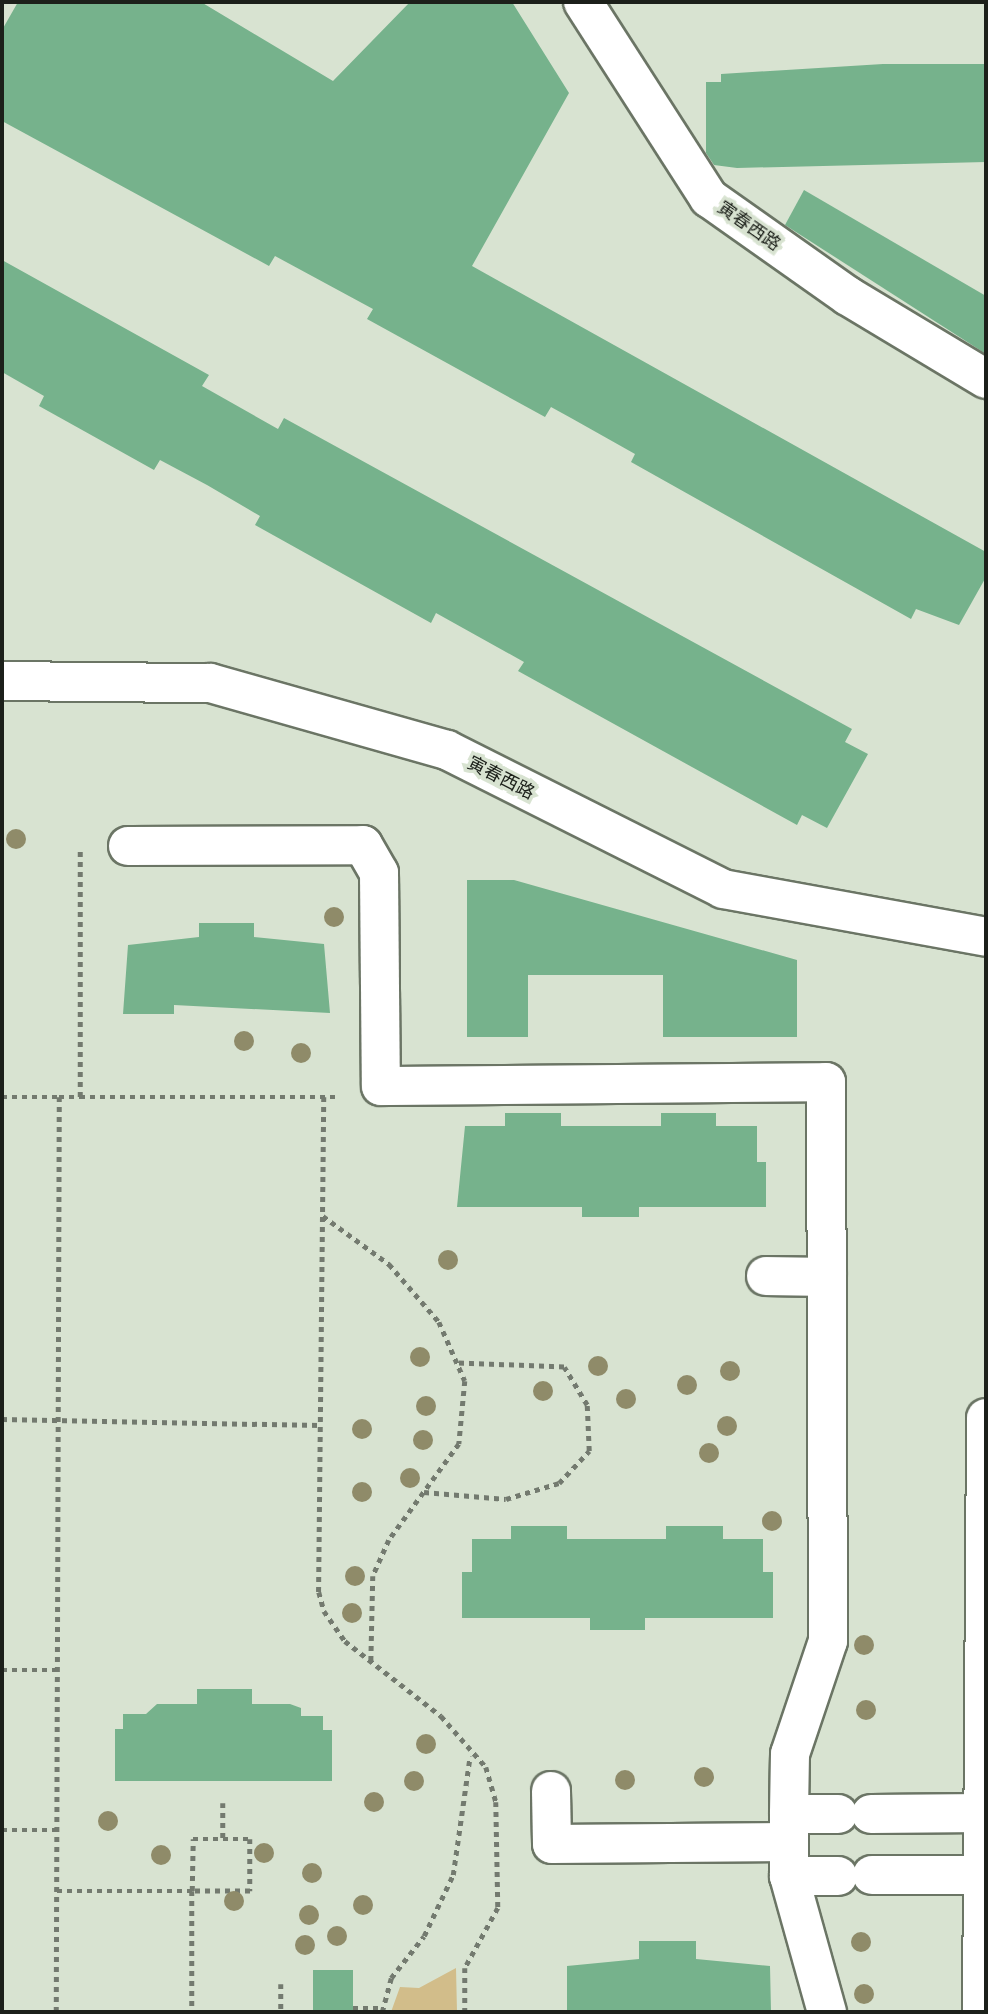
<!DOCTYPE html>
<html>
<head>
<meta charset="utf-8">
<style>
	body { margin:0 }
	#map { position:relative; width:988px; height:2014px; overflow:hidden; background:#d8e3d1; font-family:Inter,"Noto Sans SC",sans-serif }
	div>[style] { position:absolute }
	.green>* { inset:0; background:#d2bd8a }
	.building>* { inset:0; background:#76b28c; transform-origin:0 0 }
	.path>* { height:4.5px; margin-top:-2.25px; transform-origin:0; background:repeating-linear-gradient(90deg,#737a6f 0 5px,transparent 0 10px) }
	.roads { filter:drop-shadow(2px 0 #6b7565) drop-shadow(-2px 0 #6b7565) drop-shadow(0 2px #6b7565) drop-shadow(0 -2px #6b7565) }
	.minor>* { height:38px; margin:-19px; padding:0 19px; transform-origin:19px; border-radius:19px; background:#fff }
	.trees>* { width:20px; height:20px; margin:-10px; border-radius:50%; background:#8f8b69 }
	span { translate:-50% -50%; white-space:nowrap; text-align:center; line-height:1.15; -webkit-text-stroke:7px #d8e3d1; paint-order:stroke }
	.street-label { font-size:18px; color:#1c201a }
	.frame { position:absolute; inset:0; border:4px solid #1c201a; pointer-events:none }
</style>
</head>
<body>
<div id="map">
	<div class="green">
		<div style="clip-path:polygon(456px 1968px,457px 2012px,391px 2012px,400px 1987px,419px 1988px)"></div>
	</div>
	<div class="building">
		<div style="clip-path:polygon(18px 2px,201px 2px,333px 81px,410px 2px,512px 2px,569px 93px,472px 266px,986px 552px,986px 577px,959px 625px,916px 609px,911px 619px,631px 462px,635px 454px,571px 418px,551px 407px,545px 417px,367px 319px,373px 309px,275px 256px,269px 266px,2px 121px,2px 30px)"></div>
		<div style="clip-path:polygon(883px 64px,986px 64px,986px 162px,737px 168px,714px 165px,706px 153px,706px 82px,721px 82px,721px 74px)"></div>
		<div style="clip-path:polygon(804px 190px,986px 296px,986px 354px,785px 225px)"></div>
		<div style="clip-path:polygon(2px 260px,209px 375px,202px 386px,278px 429px,284px 418px,852px 729px,845px 742px,868px 754px,827px 828px,802px 815px,797px 825px,518px 671px,524px 662px,436px 613px,431px 623px,255px 525px,260px 516px,207px 485px,160px 460px,154px 470px,39px 406px,44px 396px,2px 372px)"></div>
		<div style="clip-path:polygon(467px 880px,514px 880px,797px 960px,797px 1037px,663px 1037px,663px 975px,528px 975px,528px 1037px,467px 1037px)"></div>
		<div style="clip-path:polygon(199px 923px,254px 923px,254px 937px,324px 944px,330px 1013px,174px 1005px,174px 1014px,123px 1014px,128px 945px,199px 937px)"></div>
		<div style="clip-path:polygon(505px 1113px,561px 1113px,561px 1126px,661px 1126px,661px 1113px,716px 1113px,716px 1126px,757px 1126px,757px 1162px,766px 1162px,766px 1207px,639px 1207px,639px 1217px,582px 1217px,582px 1207px,457px 1207px,465px 1126px,505px 1126px)"></div>
		<div style="clip-path:polygon(511px 1526px,567px 1526px,567px 1539px,666px 1539px,666px 1526px,723px 1526px,723px 1539px,763px 1539px,763px 1572px,773px 1572px,773px 1618px,645px 1618px,645px 1630px,590px 1630px,590px 1618px,462px 1618px,462px 1572px,472px 1572px,472px 1539px,511px 1539px)"></div>
		<div style="clip-path:polygon(197px 1689px,252px 1689px,252px 1704px,290px 1704px,301px 1708px,301px 1716px,323px 1716px,323px 1730px,332px 1730px,332px 1781px,115px 1781px,115px 1729px,123px 1729px,123px 1714px,146px 1714px,157px 1704px,197px 1704px)"></div>
		<div style="clip-path:polygon(639px 1941px,696px 1941px,696px 1959px,770px 1966px,771px 2012px,567px 2012px,567px 1966px,639px 1959px)"></div>
		<div style="left:313px;top:1970px;width:40px;height:42px"></div>
	</div>
	<div class="path">
		<div style="left:2px;top:1097px;width:57px"></div>
		<div style="left:80px;top:1097px;width:258px"></div>
		<div style="left:324px;top:1097px;width:495px;rotate:90.6deg"></div>
		<div style="left:319px;top:1592px;width:20px;rotate:75deg"></div>
		<div style="left:324px;top:1611px;width:37px;rotate:55deg"></div>
		<div style="left:345px;top:1641px;width:122px;rotate:38deg"></div>
		<div style="left:441px;top:1716px;width:68px;rotate:48.6deg"></div>
		<div style="left:486px;top:1767px;width:36px;rotate:74deg"></div>
		<div style="left:496px;top:1802px;width:106px;rotate:88.9deg"></div>
		<div style="left:498px;top:1908px;width:68px;rotate:118.8deg"></div>
		<div style="left:465px;top:1968px;width:44px;rotate:90deg"></div>
		<div style="left:323px;top:1216px;width:82px;rotate:36deg"></div>
		<div style="left:389px;top:1264px;width:77px;rotate:49.2deg"></div>
		<div style="left:439px;top:1322px;width:64px;rotate:66.2deg"></div>
		<div style="left:465px;top:1381px;width:63px;rotate:95.4deg"></div>
		<div style="left:459px;top:1444px;width:119px;rotate:126.1deg"></div>
		<div style="left:389px;top:1540px;width:39px;rotate:114deg"></div>
		<div style="left:373px;top:1576px;width:86px;rotate:91.3deg"></div>
		<div style="left:2px;top:1419px;width:318px;rotate:1.1deg"></div>
		<div style="left:424px;top:1492px;width:82px;rotate:4.9deg"></div>
		<div style="left:506px;top:1499px;width:55px;rotate:-16.8deg"></div>
		<div style="left:559px;top:1483px;width:44px;rotate:-46.8deg"></div>
		<div style="left:589px;top:1451px;width:46px;rotate:-92.5deg"></div>
		<div style="left:587px;top:1405px;width:44px;rotate:-121.2deg"></div>
		<div style="left:564px;top:1367px;width:106px;rotate:-177.8deg"></div>
		<div style="left:2px;top:1670px;width:56px"></div>
		<div style="left:223px;top:1803px;width:36px;rotate:90deg"></div>
		<div style="left:2px;top:1830px;width:55px"></div>
		<div style="left:193px;top:1839px;width:57px"></div>
		<div style="left:250px;top:1839px;width:52px;rotate:90deg"></div>
		<div style="left:250px;top:1891px;width:58px;rotate:180deg"></div>
		<div style="left:192px;top:1891px;width:52px;rotate:-88.9deg"></div>
		<div style="left:57px;top:1891px;width:135px"></div>
		<div style="left:192px;top:1891px;width:121px;rotate:90deg"></div>
		<div style="left:281px;top:1984px;width:28px;rotate:90deg"></div>
		<div style="left:353px;top:2008px;width:30px"></div>
		<div style="left:56px;top:2012px;width:915px;rotate:-89.81deg"></div>
		<div style="left:59px;top:1097px;width:21px"></div>
		<div style="left:80px;top:1097px;width:246px;rotate:-90deg"></div>
		<div style="left:382px;top:2012px;width:35px;rotate:-75deg"></div>
		<div style="left:391px;top:1978px;width:53px;rotate:-51.8deg"></div>
		<div style="left:424px;top:1936px;width:68px;rotate:-64.6deg"></div>
		<div style="left:453px;top:1875px;width:120px;rotate:-81.9deg"></div>
	</div>
	<div class="roads">
		<div class="minor">
			<div style="left:583px;top:2px;width:233px;rotate:57.3deg"></div>
			<div style="left:709px;top:198px;width:170px;rotate:35.2deg"></div>
			<div style="left:848px;top:296px;width:161px;rotate:31deg"></div>
			<div style="left:2px;top:681px;width:208px;rotate:0.6deg"></div>
			<div style="left:210px;top:683px;width:246px;rotate:15.8deg"></div>
			<div style="left:447px;top:750px;width:309px;rotate:26.7deg"></div>
			<div style="left:723px;top:889px;width:267px;rotate:10.3deg"></div>
			<div style="left:128px;top:846px;width:235px;rotate:-0.2deg"></div>
			<div style="left:363px;top:845px;width:32px;rotate:60deg"></div>
			<div style="left:379px;top:873px;width:213px;rotate:89.5deg"></div>
			<div style="left:381px;top:1086px;width:445px;rotate:-0.5deg"></div>
			<div style="left:826px;top:1082px;width:559px;rotate:89.8deg"></div>
			<div style="left:828px;top:1641px;width:119px;rotate:108.6deg"></div>
			<div style="left:790px;top:1754px;width:60px;rotate:91deg"></div>
			<div style="left:766px;top:1276px;width:61px;rotate:0.9deg"></div>
			<div style="left:551px;top:1791px;width:53px;rotate:88.9deg"></div>
			<div style="left:552px;top:1844px;width:237px;rotate:-0.5deg"></div>
			<div style="left:838px;top:1814px;width:49px;rotate:180deg"></div>
			<div style="left:789px;top:1814px;width:62px;rotate:90deg"></div>
			<div style="left:789px;top:1876px;width:49px"></div>
			<div style="left:871px;top:1814px;width:112px;rotate:-0.5deg"></div>
			<div style="left:872px;top:1875px;width:111px"></div>
			<div style="left:789px;top:1876px;width:141px;rotate:74.4deg"></div>
			<div style="left:982px;top:2012px;width:594px;rotate:-89.61deg"></div>
		</div>
	</div>
	<div class="trees">
		<div style="left:16px;top:839px"></div>
		<div style="left:334px;top:917px"></div>
		<div style="left:244px;top:1041px"></div>
		<div style="left:301px;top:1053px"></div>
		<div style="left:448px;top:1260px"></div>
		<div style="left:420px;top:1357px"></div>
		<div style="left:598px;top:1366px"></div>
		<div style="left:730px;top:1371px"></div>
		<div style="left:687px;top:1385px"></div>
		<div style="left:543px;top:1391px"></div>
		<div style="left:626px;top:1399px"></div>
		<div style="left:426px;top:1406px"></div>
		<div style="left:727px;top:1426px"></div>
		<div style="left:362px;top:1429px"></div>
		<div style="left:423px;top:1440px"></div>
		<div style="left:709px;top:1453px"></div>
		<div style="left:410px;top:1478px"></div>
		<div style="left:362px;top:1492px"></div>
		<div style="left:772px;top:1521px"></div>
		<div style="left:355px;top:1576px"></div>
		<div style="left:352px;top:1613px"></div>
		<div style="left:864px;top:1645px"></div>
		<div style="left:866px;top:1710px"></div>
		<div style="left:426px;top:1744px"></div>
		<div style="left:704px;top:1777px"></div>
		<div style="left:625px;top:1780px"></div>
		<div style="left:414px;top:1781px"></div>
		<div style="left:374px;top:1802px"></div>
		<div style="left:108px;top:1821px"></div>
		<div style="left:264px;top:1853px"></div>
		<div style="left:161px;top:1855px"></div>
		<div style="left:312px;top:1873px"></div>
		<div style="left:234px;top:1901px"></div>
		<div style="left:363px;top:1905px"></div>
		<div style="left:309px;top:1915px"></div>
		<div style="left:337px;top:1936px"></div>
		<div style="left:861px;top:1942px"></div>
		<div style="left:305px;top:1945px"></div>
		<div style="left:864px;top:1994px"></div>
	</div>
	<div class="street-label">
		<span style="left:749px;top:226px;rotate:35deg">寅春西路</span>
		<span style="left:501px;top:778px;rotate:27deg">寅春西路</span>
	</div>
	<div class="frame"></div>
</div>
</body>
</html>
